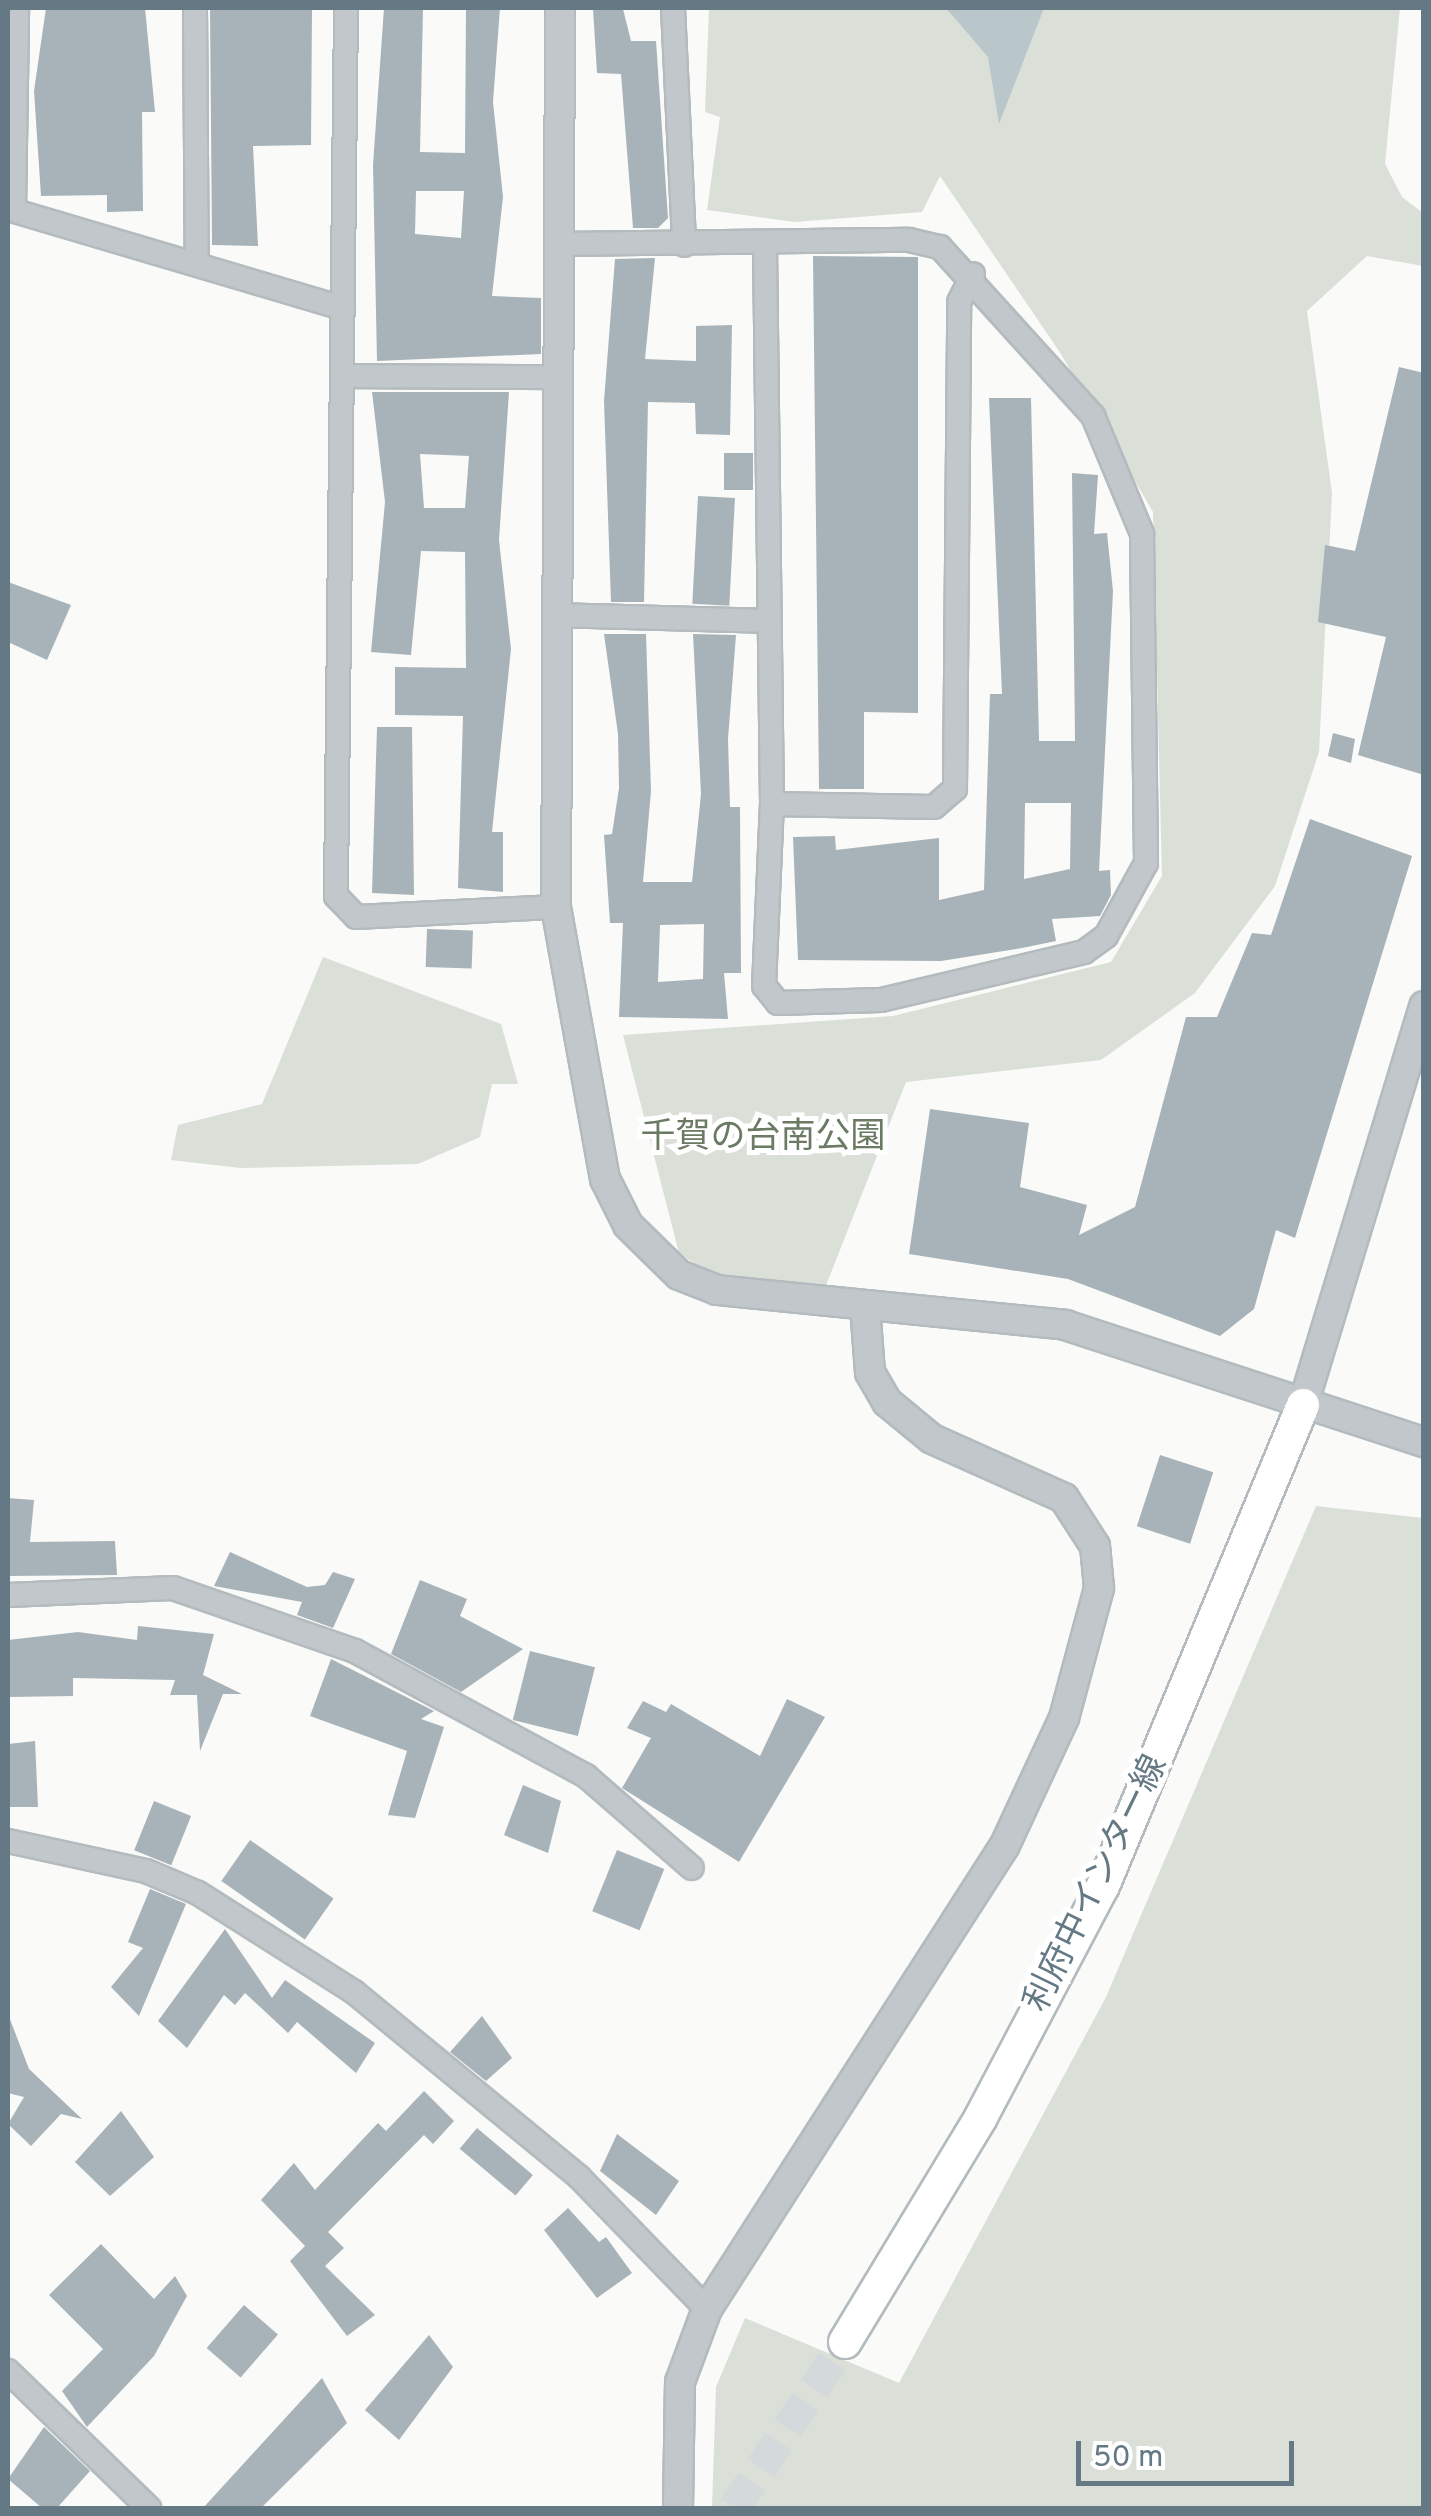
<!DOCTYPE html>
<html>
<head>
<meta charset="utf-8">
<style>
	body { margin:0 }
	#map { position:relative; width:1431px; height:2516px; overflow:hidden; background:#fafaf8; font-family:Overpass,"Noto Sans JP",sans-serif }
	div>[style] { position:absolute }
	.green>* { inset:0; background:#dadfd7 }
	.water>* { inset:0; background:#b9c7ca }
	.building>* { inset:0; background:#a7b3b8; transform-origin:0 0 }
	.secondary-tunnel>* { height:32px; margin-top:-16px; transform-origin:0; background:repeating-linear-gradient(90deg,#d4dadb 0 32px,transparent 0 48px) }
	.roads { filter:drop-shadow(2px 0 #b3bbbf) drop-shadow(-2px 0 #b3bbbf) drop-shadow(0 2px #b3bbbf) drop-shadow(0 -2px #b3bbbf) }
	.minor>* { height:22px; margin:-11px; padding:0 11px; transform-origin:11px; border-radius:11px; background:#c1c7ca }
	.tertiary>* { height:28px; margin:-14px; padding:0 14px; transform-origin:14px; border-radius:14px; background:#c1c7ca }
	.secondary>* { height:32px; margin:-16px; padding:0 16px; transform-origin:16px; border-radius:16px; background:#fff }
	span { translate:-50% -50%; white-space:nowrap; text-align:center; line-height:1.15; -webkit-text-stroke:10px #fff; paint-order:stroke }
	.park-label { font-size:35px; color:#6a7a63 }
	.street-label { font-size:35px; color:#647984 }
	.frame { position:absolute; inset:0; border:10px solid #647984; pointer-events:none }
	.scale { position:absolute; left:1076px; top:2441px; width:218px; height:45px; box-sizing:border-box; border:5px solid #647984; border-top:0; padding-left:12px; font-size:30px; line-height:35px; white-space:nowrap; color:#647984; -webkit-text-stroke:8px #fff; paint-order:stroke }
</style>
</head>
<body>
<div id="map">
	<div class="green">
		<div style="clip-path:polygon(709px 8px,1400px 8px,1385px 164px,1402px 197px,1423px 213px,1423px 266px,1367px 256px,1307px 311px,1332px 493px,1319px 752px,1275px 886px,1195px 993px,1101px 1060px,906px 1082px,825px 1288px,714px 1277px,679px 1253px,623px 1035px,893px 1016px,1111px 962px,1162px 876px,1153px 512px,1061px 354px,940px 176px,922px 212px,794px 222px,707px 210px,720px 117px,705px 112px)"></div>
		<div style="clip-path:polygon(323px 957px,501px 1024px,518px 1084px,492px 1084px,480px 1137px,418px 1164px,240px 1168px,171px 1160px,178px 1125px,262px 1104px)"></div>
		<div style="clip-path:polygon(1316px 1506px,1423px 1518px,1423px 2508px,712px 2508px,716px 2387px,745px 2318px,899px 2383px,1106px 1997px)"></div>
	</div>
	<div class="water">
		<div style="clip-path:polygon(946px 8px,1044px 8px,999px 124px,988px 57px)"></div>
	</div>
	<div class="building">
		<div style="clip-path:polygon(46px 8px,145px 8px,155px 112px,142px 112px,143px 211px,107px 212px,107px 195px,41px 196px,34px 91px)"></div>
		<div style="clip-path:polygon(210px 8px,312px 8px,311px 145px,253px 146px,258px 246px,212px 245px)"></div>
		<div style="clip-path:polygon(evenodd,384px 8px,423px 8px,420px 152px,465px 153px,466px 8px,500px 8px,493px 102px,503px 197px,492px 296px,541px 298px,541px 354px,377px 361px,373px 165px,384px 8px,416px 191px,464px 191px,461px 238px,415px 234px,416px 191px)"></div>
		<div style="clip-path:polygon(593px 9px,623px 9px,631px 41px,656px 41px,668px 218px,658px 228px,633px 228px,621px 74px,597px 73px)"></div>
		<div style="clip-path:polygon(813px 256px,918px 257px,918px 713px,864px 712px,864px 789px,819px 789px)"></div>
		<div style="clip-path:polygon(655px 258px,645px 359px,696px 361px,696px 326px,732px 325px,730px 435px,696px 434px,695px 403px,648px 402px,644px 602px,611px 602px,604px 401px,615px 259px)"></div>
		<div style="clip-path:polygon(1399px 367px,1424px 373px,1424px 775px,1358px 755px,1386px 637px,1318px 622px,1325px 545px,1355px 551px)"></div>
		<div style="clip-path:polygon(evenodd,372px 392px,509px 392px,499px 540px,511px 649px,492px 832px,503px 832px,503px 892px,458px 888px,463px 716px,395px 715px,395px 667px,466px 668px,465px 552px,421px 551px,411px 655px,371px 652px,385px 502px,372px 392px,420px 454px,469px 456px,465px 508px,424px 508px,420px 454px)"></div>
		<div style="clip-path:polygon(evenodd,989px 398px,1031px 398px,1039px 741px,1075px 741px,1072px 473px,1098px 475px,1094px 534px,1107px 533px,1113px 591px,1099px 871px,1110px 870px,1111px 895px,1100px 916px,1052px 919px,1056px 941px,1022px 948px,941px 961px,798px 960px,793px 837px,835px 836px,836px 850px,939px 838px,939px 900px,984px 890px,990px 694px,1002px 694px,989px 398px,1025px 803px,1071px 803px,1070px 869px,1024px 879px,1025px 803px)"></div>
		<div style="left:753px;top:453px;width:37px;height:29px;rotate:90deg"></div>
		<div style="left:698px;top:496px;width:37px;height:108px;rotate:3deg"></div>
		<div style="clip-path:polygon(8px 582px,71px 605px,47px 660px,8px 642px)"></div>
		<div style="clip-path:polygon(evenodd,604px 634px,646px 634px,651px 791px,643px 882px,692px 882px,701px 794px,693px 634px,736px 635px,728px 739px,730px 807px,740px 807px,741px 973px,724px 973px,728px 1019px,619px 1017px,623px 923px,610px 923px,604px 835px,612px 834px,619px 788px,618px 734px,604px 634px,704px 924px,703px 979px,658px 982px,660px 925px,704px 924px)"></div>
		<div style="clip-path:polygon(377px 727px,412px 727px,414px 895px,372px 893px)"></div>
		<div style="clip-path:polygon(1333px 733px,1355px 739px,1351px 763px,1328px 756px)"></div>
		<div style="clip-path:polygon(1310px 819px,1412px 856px,1295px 1238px,1276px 1230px,1254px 1309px,1220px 1336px,1068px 1279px,909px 1254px,930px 1109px,1029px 1123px,1020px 1187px,1087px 1205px,1079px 1235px,1135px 1207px,1186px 1017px,1217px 1017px,1252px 933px,1271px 935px)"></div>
		<div style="left:427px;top:929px;width:46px;height:38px;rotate:2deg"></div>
		<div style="left:1160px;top:1455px;width:56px;height:75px;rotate:18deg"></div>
		<div style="clip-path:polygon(8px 1498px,34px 1500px,30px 1542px,115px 1541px,117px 1575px,8px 1576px)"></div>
		<div style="clip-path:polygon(230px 1552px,307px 1587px,325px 1585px,333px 1572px,355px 1579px,333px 1628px,297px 1615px,302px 1602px,214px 1586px)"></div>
		<div style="clip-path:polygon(420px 1580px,467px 1599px,460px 1616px,523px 1649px,461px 1692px,391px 1654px)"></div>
		<div style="clip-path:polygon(138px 1626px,214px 1634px,203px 1675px,242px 1694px,223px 1694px,200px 1751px,197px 1695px,170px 1695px,175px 1680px,73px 1678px,73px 1696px,8px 1697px,8px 1640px,78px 1632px,137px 1640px)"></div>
		<div style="left:530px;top:1651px;width:67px;height:71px;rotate:14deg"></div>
		<div style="clip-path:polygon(331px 1659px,434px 1711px,421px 1719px,444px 1727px,415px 1818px,388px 1815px,407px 1751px,310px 1716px)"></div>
		<div style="clip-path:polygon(787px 1699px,825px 1717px,739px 1862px,622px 1788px,651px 1738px,627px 1728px,643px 1701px,666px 1712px,671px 1704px,760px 1756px)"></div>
		<div style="clip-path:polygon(35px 1741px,38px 1807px,8px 1807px,8px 1744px)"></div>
		<div style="clip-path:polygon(523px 1785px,561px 1801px,548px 1853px,504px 1835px)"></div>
		<div style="left:154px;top:1801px;width:40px;height:53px;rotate:22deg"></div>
		<div style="left:250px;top:1840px;width:102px;height:50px;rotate:35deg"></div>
		<div style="left:617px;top:1850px;width:51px;height:66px;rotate:22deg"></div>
		<div style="clip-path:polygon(150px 1889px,186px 1904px,139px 2016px,111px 1987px,143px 1948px,128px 1942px)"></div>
		<div style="clip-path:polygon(225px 1929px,272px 1998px,285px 1980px,375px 2043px,356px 2073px,297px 2022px,288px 2033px,245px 1993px,235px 2005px,224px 1995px,187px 2048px,158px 2021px)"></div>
		<div style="clip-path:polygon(8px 2014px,29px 2069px,82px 2119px,61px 2114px,31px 2146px,8px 2124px,24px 2097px,8px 2093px)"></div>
		<div style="clip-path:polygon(482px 2016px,512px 2058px,486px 2081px,450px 2052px)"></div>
		<div style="clip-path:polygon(424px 2091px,454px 2121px,433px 2144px,424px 2135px,328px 2232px,344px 2248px,325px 2266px,375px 2315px,347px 2336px,290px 2261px,305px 2246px,261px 2200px,294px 2163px,315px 2190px,378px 2123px,386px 2131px)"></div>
		<div style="clip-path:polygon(121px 2111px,154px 2157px,110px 2196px,75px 2162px)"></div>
		<div style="left:477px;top:2128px;width:73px;height:27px;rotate:40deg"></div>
		<div style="clip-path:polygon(617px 2134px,679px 2181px,656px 2215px,600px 2171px)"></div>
		<div style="clip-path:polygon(568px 2208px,599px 2242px,606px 2237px,632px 2273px,597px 2298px,544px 2230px)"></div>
		<div style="clip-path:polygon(101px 2244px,154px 2299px,175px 2276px,187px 2296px,154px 2356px,87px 2427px,62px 2391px,103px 2349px,49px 2295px)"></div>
		<div style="left:244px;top:2305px;width:45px;height:57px;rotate:41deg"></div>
		<div style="clip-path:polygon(429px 2335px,453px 2367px,399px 2440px,365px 2410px)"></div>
		<div style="clip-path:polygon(322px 2378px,347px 2423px,261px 2508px,203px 2508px)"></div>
		<div style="clip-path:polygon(44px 2427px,90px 2471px,57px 2508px,42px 2508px,8px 2479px)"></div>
	</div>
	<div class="secondary-tunnel">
		<div style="left:734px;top:2508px;width:200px;rotate:-56.2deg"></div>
	</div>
	<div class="roads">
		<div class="minor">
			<div style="left:195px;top:8px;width:255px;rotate:89.6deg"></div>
			<div style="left:346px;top:8px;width:888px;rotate:90.65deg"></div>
			<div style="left:336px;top:896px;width:29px;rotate:46deg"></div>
			<div style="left:356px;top:917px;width:200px;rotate:-2.9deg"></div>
			<div style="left:673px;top:8px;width:237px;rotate:87.3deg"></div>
			<div style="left:8px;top:209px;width:349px;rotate:16.5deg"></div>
			<div style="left:14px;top:210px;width:202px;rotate:-89.1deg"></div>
			<div style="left:558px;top:244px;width:351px;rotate:-0.7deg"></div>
			<div style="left:909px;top:240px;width:32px;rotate:13deg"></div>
			<div style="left:940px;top:247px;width:228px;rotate:47.8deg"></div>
			<div style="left:1093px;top:416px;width:128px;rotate:67.4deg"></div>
			<div style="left:1142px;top:534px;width:329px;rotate:89.3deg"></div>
			<div style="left:1146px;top:863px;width:83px;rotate:118.7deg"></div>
			<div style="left:1106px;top:936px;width:27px;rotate:144deg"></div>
			<div style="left:1084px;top:952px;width:209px;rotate:166.7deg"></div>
			<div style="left:881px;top:1000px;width:103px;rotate:178.3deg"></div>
			<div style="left:778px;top:1003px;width:22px;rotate:-129deg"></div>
			<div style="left:764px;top:986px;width:182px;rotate:-87.5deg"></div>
			<div style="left:772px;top:804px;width:559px;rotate:-90.72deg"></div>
			<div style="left:342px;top:376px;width:215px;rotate:0.3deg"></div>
			<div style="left:555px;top:615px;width:214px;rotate:1.6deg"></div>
			<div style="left:772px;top:804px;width:162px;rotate:1.1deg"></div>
			<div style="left:934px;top:807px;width:28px;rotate:-41deg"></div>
			<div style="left:955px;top:789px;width:487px;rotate:-89.5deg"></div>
			<div style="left:959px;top:302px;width:31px;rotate:-63deg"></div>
			<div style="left:8px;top:1595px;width:165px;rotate:-2.4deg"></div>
			<div style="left:173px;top:1588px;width:193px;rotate:19.1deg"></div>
			<div style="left:355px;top:1651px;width:263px;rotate:28.4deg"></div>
			<div style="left:586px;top:1776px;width:140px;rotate:41deg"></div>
			<div style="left:8px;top:1841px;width:141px;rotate:12.3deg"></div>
			<div style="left:146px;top:1871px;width:56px;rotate:22.9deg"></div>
			<div style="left:198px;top:1893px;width:185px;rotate:32.4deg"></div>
			<div style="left:354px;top:1992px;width:291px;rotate:39.4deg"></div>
			<div style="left:579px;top:2177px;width:184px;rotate:45.9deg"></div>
			<div style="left:8px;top:2371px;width:197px;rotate:44.2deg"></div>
		</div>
		<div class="tertiary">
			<div style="left:560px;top:8px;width:899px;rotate:90.25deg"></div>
			<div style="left:556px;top:907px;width:276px;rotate:79.8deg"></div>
			<div style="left:605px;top:1179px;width:51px;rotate:63.4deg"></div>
			<div style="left:628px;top:1225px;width:71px;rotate:44.4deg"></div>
			<div style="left:679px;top:1275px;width:41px;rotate:21.5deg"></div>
			<div style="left:717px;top:1290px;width:350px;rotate:5.7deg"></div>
			<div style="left:1065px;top:1325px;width:378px;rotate:18.1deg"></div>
			<div style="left:1303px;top:1405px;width:417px;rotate:-73.1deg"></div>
			<div style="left:678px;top:2508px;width:126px;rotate:-89.1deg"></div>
			<div style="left:680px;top:2382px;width:78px;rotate:-69.7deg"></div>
			<div style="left:707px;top:2309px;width:551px;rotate:-57.29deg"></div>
			<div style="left:1005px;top:1845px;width:140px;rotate:-65.1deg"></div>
			<div style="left:1064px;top:1718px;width:135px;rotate:-74.9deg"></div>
			<div style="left:1099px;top:1588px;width:42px;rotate:-95.4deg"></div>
			<div style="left:1095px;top:1546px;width:57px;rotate:-122.9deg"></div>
			<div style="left:1064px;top:1498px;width:145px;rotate:-155.9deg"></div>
			<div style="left:932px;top:1439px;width:58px;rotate:-140.6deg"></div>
			<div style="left:887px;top:1402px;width:34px;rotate:-120deg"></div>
			<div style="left:870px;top:1372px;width:65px;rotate:-94.4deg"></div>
		</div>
		<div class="secondary">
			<div style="left:845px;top:2342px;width:263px;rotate:-58.8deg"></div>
			<div style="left:981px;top:2117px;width:261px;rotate:-62.2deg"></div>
			<div style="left:1103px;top:1886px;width:521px;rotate:-67.42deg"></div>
		</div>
	</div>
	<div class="park-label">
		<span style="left:763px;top:1138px">千賀の台南公園</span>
	</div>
	<div class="street-label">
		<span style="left:1097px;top:1884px;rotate:-64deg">利府中インター線</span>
	</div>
	<div class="frame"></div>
	<div class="scale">50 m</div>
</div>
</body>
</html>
